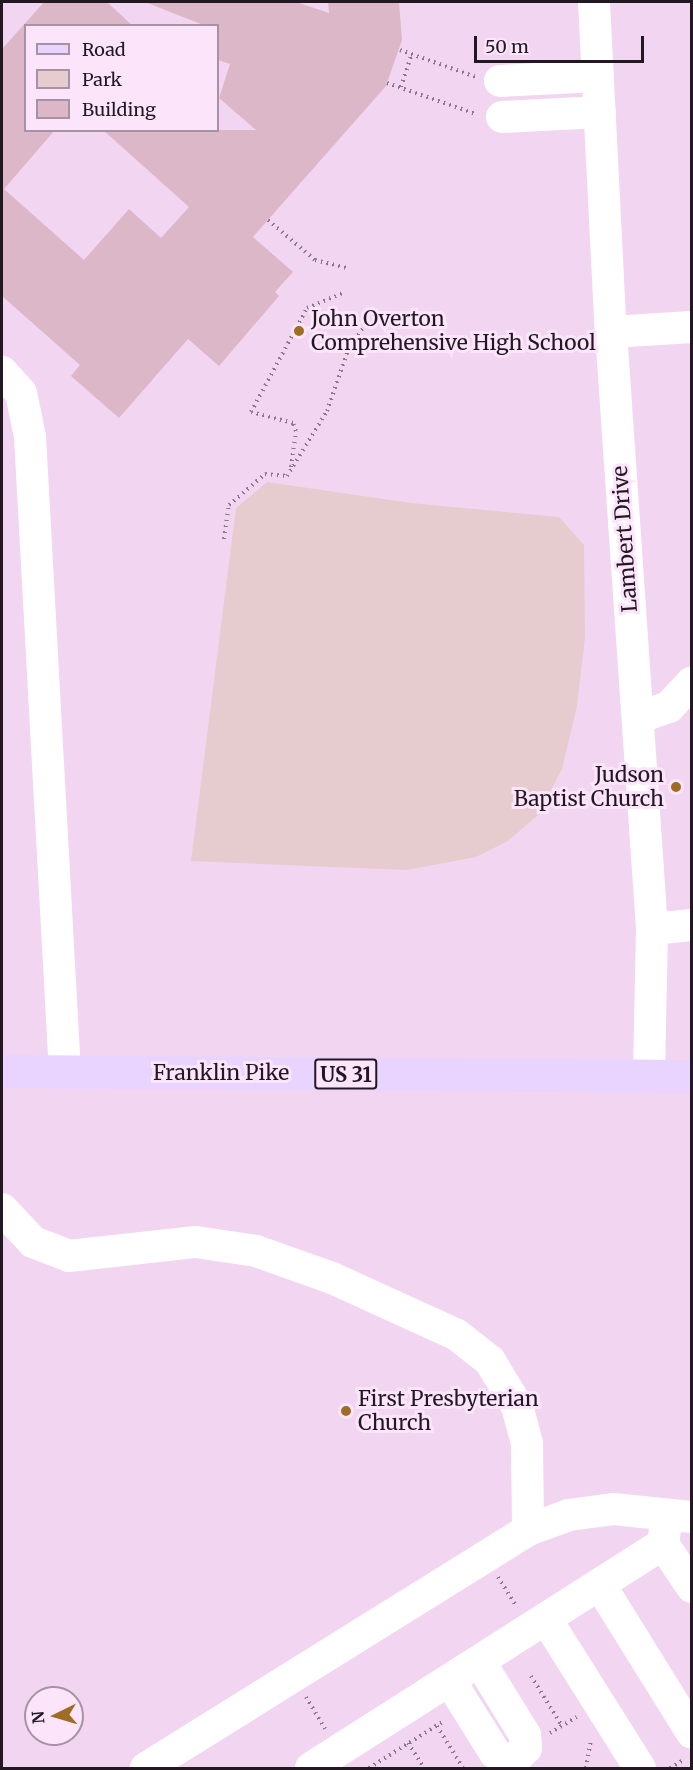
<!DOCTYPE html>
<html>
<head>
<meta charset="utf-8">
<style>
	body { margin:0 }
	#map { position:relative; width:693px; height:1770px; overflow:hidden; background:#f2d6f1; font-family:Merriweather,serif }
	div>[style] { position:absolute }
	.green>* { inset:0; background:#e6cccf }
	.building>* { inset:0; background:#dbb7c8 }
	.path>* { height:4px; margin-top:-2px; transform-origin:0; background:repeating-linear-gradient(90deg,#8a7789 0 1.5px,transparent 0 6px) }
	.minor>* { height:32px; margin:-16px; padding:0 16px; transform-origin:16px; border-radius:16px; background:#fff }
	.major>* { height:33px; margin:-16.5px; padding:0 16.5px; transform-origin:16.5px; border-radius:16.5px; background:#e8d4fe }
	.dots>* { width:16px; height:16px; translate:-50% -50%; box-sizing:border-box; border:3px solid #fce5fb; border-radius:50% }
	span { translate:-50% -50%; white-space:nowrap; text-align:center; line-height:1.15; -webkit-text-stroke:6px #fce5fb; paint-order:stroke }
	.shield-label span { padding:2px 4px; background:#fce5fb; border:2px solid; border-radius:4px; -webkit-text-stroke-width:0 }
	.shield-label { font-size:20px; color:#221822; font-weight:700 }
	.poi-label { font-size:21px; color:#221822 }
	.left { translate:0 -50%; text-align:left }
	.right { translate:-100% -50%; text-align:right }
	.street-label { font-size:21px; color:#221822 }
	.frame { position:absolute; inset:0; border:3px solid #221822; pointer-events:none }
	.legend { position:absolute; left:24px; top:24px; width:195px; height:108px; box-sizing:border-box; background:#fce5fb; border:2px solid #a593a4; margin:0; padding:8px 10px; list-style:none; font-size:18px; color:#221822 }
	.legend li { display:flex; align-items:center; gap:12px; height:30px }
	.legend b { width:30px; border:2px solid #a593a4 }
	.north { position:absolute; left:24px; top:1686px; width:60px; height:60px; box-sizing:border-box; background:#fce5fb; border:2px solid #a593a4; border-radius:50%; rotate:265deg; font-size:16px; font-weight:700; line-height:24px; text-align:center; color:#221822 }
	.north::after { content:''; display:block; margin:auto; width:21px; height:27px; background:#9f6c23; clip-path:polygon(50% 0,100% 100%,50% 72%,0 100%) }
	.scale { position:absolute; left:474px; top:36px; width:170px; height:27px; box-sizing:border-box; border:3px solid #221822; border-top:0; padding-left:8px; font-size:18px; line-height:21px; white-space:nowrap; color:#221822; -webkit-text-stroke:4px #fce5fb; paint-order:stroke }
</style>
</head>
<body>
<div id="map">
	<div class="green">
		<div style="clip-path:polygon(267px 482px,411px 503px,559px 517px,584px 545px,585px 637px,577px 706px,562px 769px,538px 815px,508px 841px,476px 857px,407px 870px,191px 861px,236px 508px)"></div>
	</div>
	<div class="building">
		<div style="clip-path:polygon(44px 2px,107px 2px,133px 26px,26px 26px,26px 130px,55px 130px,4px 189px,84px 260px,129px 209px,161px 238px,189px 207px,103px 130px,256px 130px,219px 98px,230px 64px,218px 60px,218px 26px,206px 26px,145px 2px,296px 2px,329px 13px,328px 2px,399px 2px,402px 40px,386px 86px,253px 237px,293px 272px,275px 292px,279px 296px,219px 366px,188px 339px,119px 418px,71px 376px,80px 365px,2px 296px,2px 49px)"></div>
	</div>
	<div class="path">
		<div style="left:400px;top:50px;width:81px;rotate:19.6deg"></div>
		<div style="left:387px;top:83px;width:94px;rotate:19.2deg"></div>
		<div style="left:401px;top:87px;width:35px;rotate:-72deg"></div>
		<div style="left:268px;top:220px;width:62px;rotate:40.4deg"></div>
		<div style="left:315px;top:260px;width:32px;rotate:14deg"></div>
		<div style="left:291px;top:467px;width:36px;rotate:-82deg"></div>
		<div style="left:296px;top:431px;width:9px;rotate:-111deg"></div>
		<div style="left:293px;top:423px;width:43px;rotate:-165.3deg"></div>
		<div style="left:251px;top:412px;width:118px;rotate:-61.7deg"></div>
		<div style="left:307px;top:308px;width:41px;rotate:-22.8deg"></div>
		<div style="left:224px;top:539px;width:34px;rotate:-82deg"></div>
		<div style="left:229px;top:505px;width:48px;rotate:-40.7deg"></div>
		<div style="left:265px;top:474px;width:22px;rotate:5deg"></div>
		<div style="left:287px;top:476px;width:76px;rotate:-58.4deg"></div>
		<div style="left:327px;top:411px;width:65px;rotate:-71deg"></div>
		<div style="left:348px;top:350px;width:32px;rotate:-56deg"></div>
		<div style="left:498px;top:1577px;width:36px;rotate:58deg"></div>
		<div style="left:531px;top:1676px;width:59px;rotate:58.2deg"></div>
		<div style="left:306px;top:1697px;width:37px;rotate:59deg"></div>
		<div style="left:437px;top:1726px;width:49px;rotate:58.2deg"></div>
		<div style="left:550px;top:1733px;width:31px;rotate:-31deg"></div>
		<div style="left:408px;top:1743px;width:30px;rotate:57deg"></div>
		<div style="left:369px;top:1768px;width:89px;rotate:-32.1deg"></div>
		<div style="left:586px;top:1768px;width:27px;rotate:-80deg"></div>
		<div style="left:670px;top:1768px;width:17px;rotate:-31deg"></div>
	</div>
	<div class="minor">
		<div style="left:594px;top:2px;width:330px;rotate:87.1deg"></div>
		<div style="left:611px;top:332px;width:598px;rotate:86.07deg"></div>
		<div style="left:652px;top:929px;width:147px;rotate:91.2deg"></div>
		<div style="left:500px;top:81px;width:98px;rotate:-2.9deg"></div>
		<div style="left:502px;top:117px;width:98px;rotate:-2.9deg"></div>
		<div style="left:611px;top:332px;width:81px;rotate:-3.5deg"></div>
		<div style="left:2px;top:372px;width:28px;rotate:48deg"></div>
		<div style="left:21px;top:393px;width:45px;rotate:78.4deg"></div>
		<div style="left:30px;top:437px;width:636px;rotate:86.85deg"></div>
		<div style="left:638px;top:718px;width:33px;rotate:-20deg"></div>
		<div style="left:669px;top:707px;width:34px;rotate:-47deg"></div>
		<div style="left:652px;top:929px;width:40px;rotate:-5.7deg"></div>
		<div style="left:2px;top:1209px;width:45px;rotate:46.8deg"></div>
		<div style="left:33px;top:1242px;width:39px;rotate:21deg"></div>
		<div style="left:69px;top:1256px;width:128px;rotate:-6.3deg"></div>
		<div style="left:196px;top:1242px;width:61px;rotate:8.5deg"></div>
		<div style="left:256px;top:1251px;width:81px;rotate:19.6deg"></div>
		<div style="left:332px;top:1278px;width:137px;rotate:24.5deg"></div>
		<div style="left:457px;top:1335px;width:42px;rotate:38.2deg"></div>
		<div style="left:490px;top:1361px;width:52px;rotate:59deg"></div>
		<div style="left:517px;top:1406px;width:39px;rotate:75deg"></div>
		<div style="left:527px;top:1444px;width:86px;rotate:89.3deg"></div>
		<div style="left:666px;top:1524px;width:20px;rotate:99deg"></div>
		<div style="left:663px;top:1544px;width:52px;rotate:56deg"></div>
		<div style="left:600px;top:1585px;width:174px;rotate:58.1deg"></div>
		<div style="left:546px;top:1619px;width:176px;rotate:57.8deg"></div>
		<div style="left:450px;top:1681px;width:85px;rotate:58deg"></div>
		<div style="left:495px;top:1753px;width:12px;rotate:35deg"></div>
		<div style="left:505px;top:1760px;width:12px;rotate:-14deg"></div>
		<div style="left:517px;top:1757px;width:13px;rotate:-45deg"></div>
		<div style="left:526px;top:1748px;width:13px;rotate:-94deg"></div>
		<div style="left:525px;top:1735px;width:86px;rotate:-121.7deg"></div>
		<div style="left:146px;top:1768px;width:450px;rotate:-31.9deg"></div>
		<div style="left:528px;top:1530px;width:44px;rotate:-20.1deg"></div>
		<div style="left:569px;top:1515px;width:44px;rotate:-7.8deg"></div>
		<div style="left:613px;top:1509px;width:79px;rotate:5.8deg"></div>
		<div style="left:311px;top:1768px;width:417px;rotate:-32.5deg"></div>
	</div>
	<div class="major">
		<div style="left:2px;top:1071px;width:690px;rotate:0.42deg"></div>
	</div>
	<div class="dots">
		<div style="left:299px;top:331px;background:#9f6c23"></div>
		<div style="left:676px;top:787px;background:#9f6c23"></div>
		<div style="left:346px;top:1411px;background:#9f6c23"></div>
	</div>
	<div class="shield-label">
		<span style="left:346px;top:1074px">US 31</span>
	</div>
	<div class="poi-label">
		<span class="left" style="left:311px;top:331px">John Overton<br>Comprehensive High School</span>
		<span class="right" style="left:664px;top:787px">Judson<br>Baptist Church</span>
		<span class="left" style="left:358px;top:1411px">First Presbyterian<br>Church</span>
	</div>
	<div class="street-label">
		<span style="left:625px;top:539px;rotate:-94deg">Lambert Drive</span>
		<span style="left:221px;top:1073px">Franklin Pike</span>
	</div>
	<div class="frame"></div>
	<ul class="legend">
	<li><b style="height:8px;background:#e8d4fe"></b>Road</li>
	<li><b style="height:16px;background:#e6cccf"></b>Park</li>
	<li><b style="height:16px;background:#dbb7c8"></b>Building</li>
	</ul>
	<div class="north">N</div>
	<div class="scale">50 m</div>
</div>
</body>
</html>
